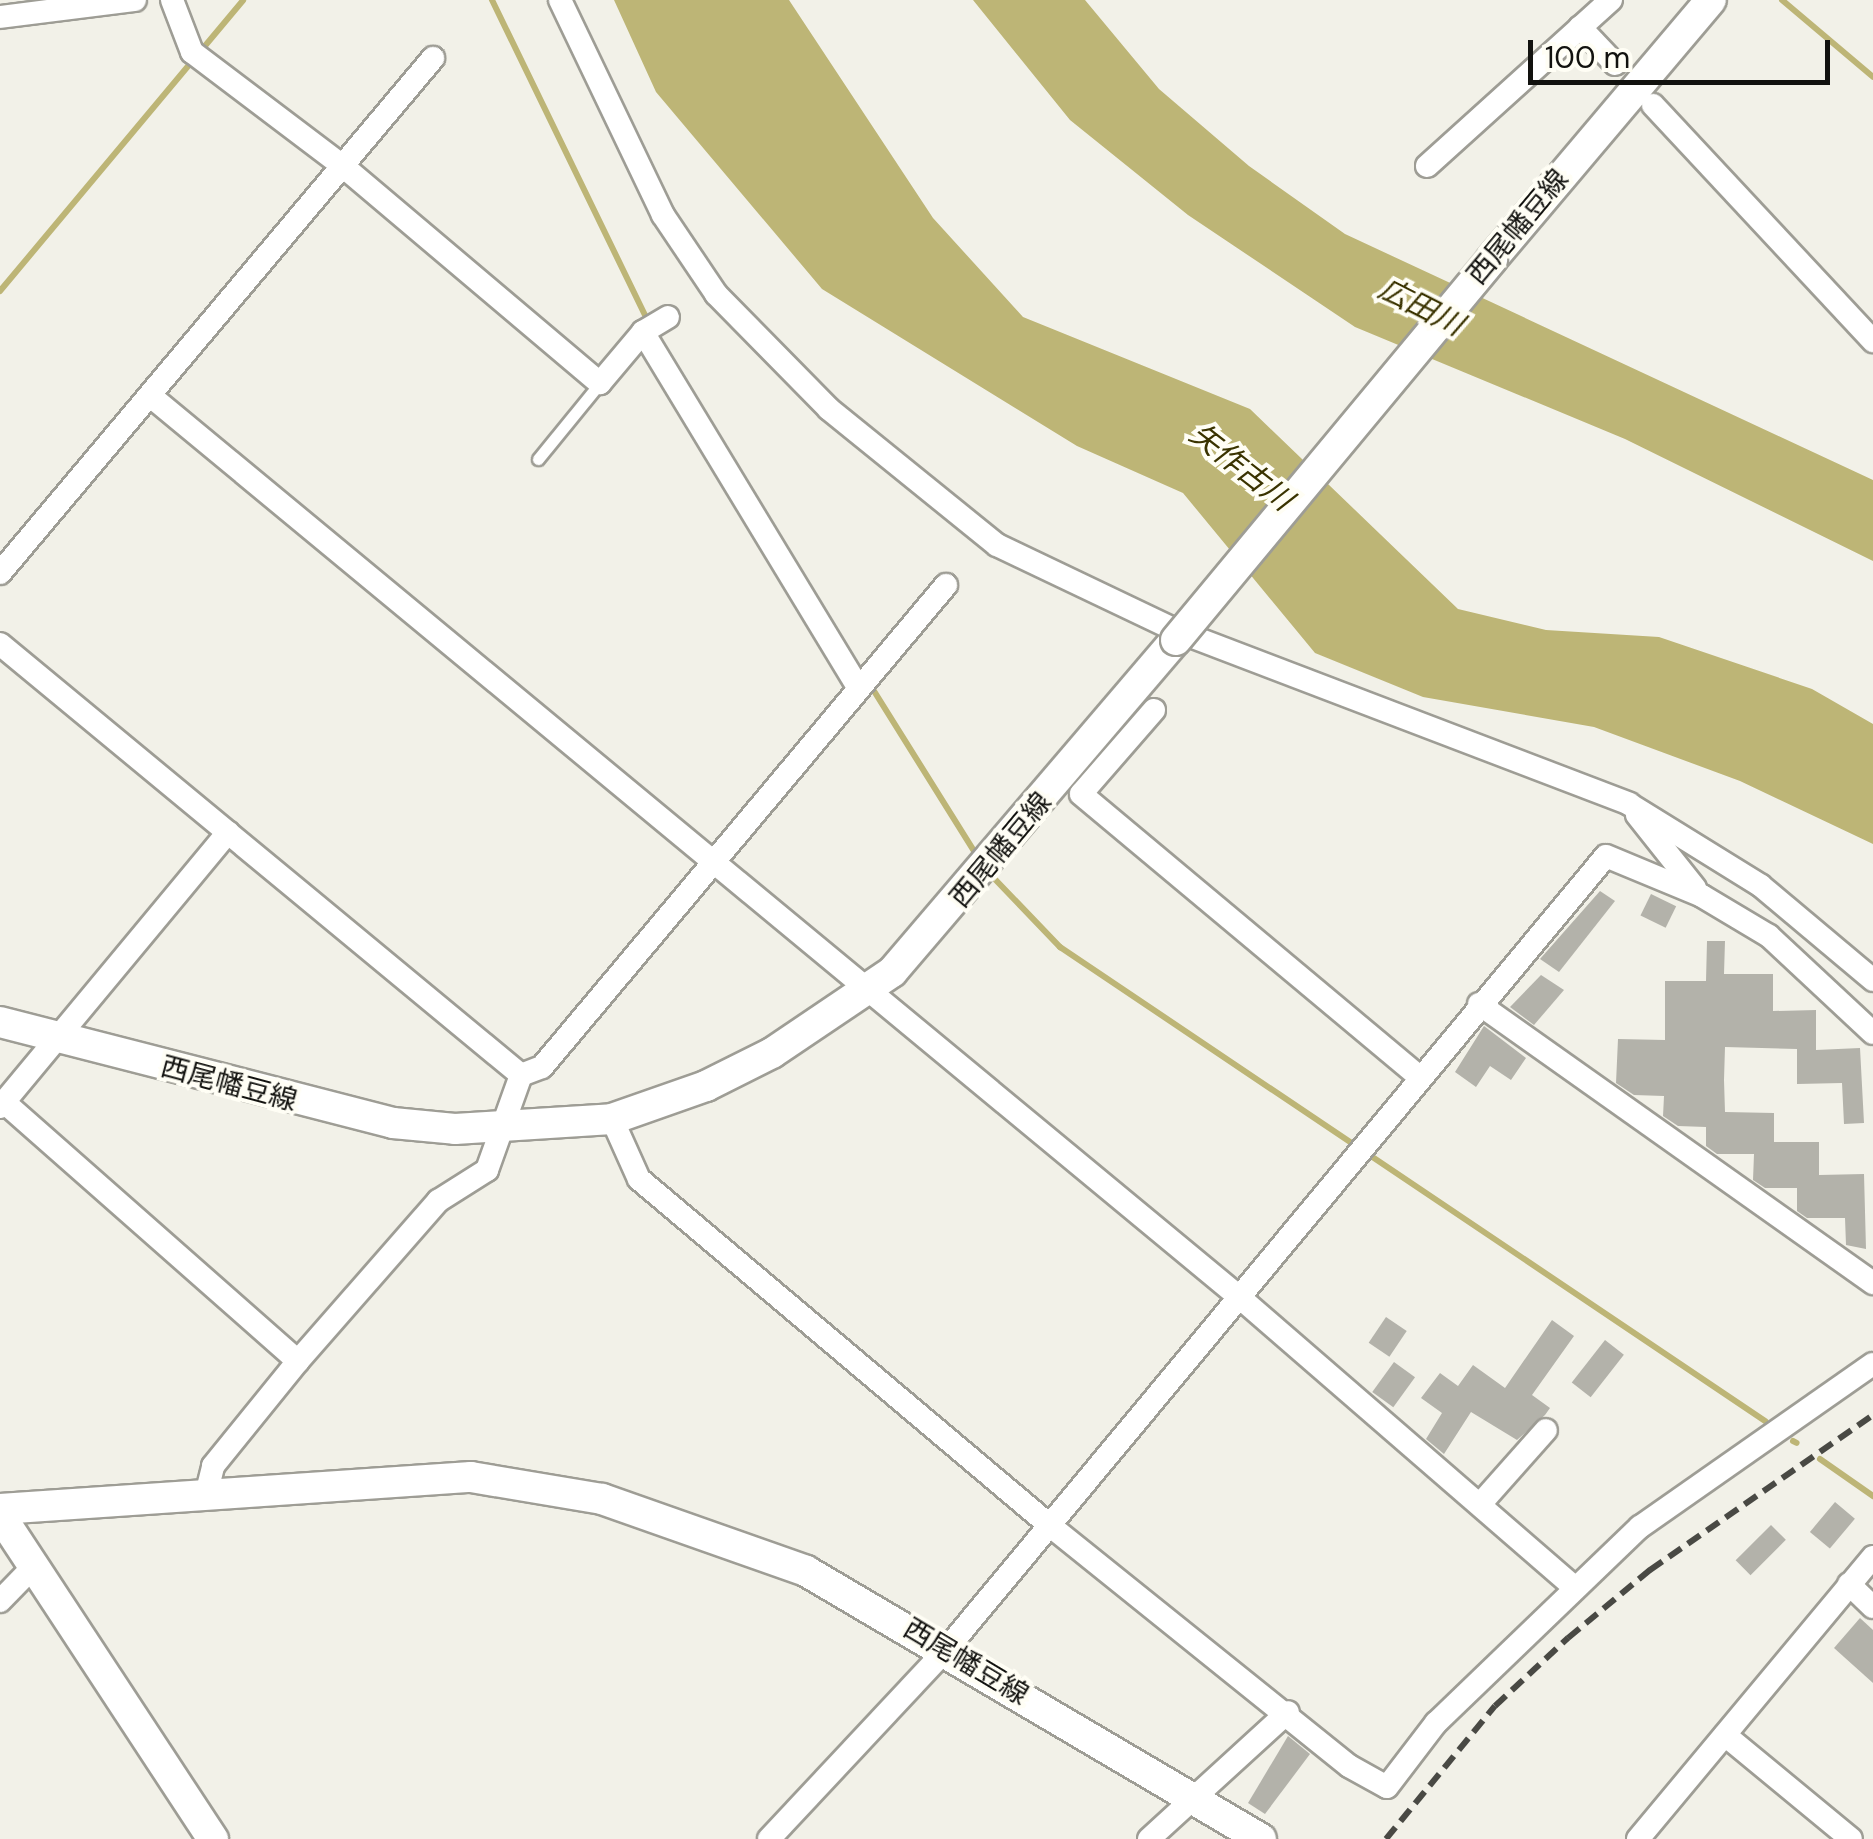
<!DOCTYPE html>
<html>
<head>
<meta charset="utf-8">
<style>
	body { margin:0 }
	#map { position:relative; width:1873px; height:1839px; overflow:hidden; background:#f2f1e8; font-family:"DM Sans","Noto Sans JP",sans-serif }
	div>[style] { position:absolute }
	.water>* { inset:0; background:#bdb576 }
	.stream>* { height:6px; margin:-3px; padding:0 3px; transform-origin:3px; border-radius:3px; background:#bdb576 }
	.building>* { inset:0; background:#b3b2aa; transform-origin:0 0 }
	.roads { filter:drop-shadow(2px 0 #9e9d95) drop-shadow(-2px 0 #9e9d95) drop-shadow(0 2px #9e9d95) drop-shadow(0 -2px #9e9d95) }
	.lane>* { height:11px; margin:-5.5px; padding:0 5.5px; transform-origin:5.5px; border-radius:5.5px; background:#fff }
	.street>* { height:22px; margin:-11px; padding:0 11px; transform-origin:11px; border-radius:11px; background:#fff }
	.secondary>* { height:30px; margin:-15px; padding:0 15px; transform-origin:15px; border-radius:15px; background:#fff }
	.rail>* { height:6px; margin-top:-3px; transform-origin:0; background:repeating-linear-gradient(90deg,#494944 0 15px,transparent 0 23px) }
	.bridges { filter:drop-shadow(2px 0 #9e9d95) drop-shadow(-2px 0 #9e9d95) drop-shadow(0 2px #9e9d95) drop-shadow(0 -2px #9e9d95) }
	.secondary-bridge>* { height:30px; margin:-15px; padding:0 15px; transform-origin:15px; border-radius:15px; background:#fff }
	span { translate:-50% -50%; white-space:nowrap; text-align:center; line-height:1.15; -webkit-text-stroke:8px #fffef5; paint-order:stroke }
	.street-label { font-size:28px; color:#12120f }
	.water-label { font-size:30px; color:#3a3300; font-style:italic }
	.scale { position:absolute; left:1528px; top:40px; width:302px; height:45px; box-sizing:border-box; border:5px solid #12120f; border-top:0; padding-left:12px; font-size:30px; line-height:35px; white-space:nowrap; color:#12120f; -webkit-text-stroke:8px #fffef5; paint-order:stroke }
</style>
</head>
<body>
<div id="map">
	<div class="water">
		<div style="clip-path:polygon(614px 0,789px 0,933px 218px,1023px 317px,1250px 409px,1458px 609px,1546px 630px,1659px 637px,1812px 689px,1873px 724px,1873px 844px,1740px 781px,1594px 727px,1423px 697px,1315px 653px,1183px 493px,1077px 446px,822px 289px,656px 92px)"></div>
		<div style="clip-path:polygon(973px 0,1085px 0,1159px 89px,1249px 166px,1345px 234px,1873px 480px,1873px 561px,1625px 439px,1355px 327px,1188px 215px,1070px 120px)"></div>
	</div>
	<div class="stream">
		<div style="left:492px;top:0;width:359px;rotate:64.1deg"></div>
		<div style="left:1782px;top:0;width:119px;rotate:40.2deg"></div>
		<div style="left:0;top:291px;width:379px;rotate:-50.1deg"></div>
		<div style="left:869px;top:683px;width:208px;rotate:58deg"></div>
		<div style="left:989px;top:873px;width:103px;rotate:46.2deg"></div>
		<div style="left:1060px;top:947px;width:850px;rotate:33.91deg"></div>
		<div style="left:1793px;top:1441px;width:4px;rotate:27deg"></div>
		<div style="left:1820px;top:1459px;width:65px;rotate:34.9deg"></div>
	</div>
	<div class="building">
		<div style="clip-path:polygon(1600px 891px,1615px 901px,1559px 972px,1540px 959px)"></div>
		<div style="left:1651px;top:894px;width:28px;height:24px;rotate:26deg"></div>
		<div style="clip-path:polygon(1707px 941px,1725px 941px,1724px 974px,1773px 974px,1773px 1011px,1816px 1010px,1816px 1050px,1860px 1048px,1864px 1123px,1844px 1124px,1842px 1083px,1797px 1084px,1797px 1049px,1725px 1047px,1724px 1080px,1725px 1112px,1774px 1113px,1774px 1142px,1819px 1142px,1819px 1175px,1864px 1174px,1866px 1249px,1846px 1245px,1845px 1218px,1807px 1218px,1797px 1211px,1797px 1188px,1765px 1188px,1753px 1180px,1754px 1154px,1717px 1154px,1706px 1146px,1706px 1127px,1678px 1126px,1663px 1116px,1664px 1096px,1634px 1095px,1616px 1083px,1618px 1039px,1665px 1040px,1665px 981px,1706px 981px)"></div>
		<div style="clip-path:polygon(1541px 975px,1564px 990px,1534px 1025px,1510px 1007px)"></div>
		<div style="clip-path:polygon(1484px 1026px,1526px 1058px,1511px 1080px,1490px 1066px,1476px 1087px,1455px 1072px)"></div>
		<div style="left:1386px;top:1317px;width:25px;height:31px;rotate:34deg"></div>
		<div style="clip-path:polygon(1552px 1320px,1574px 1336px,1532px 1395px,1550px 1408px,1545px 1415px,1517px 1440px,1471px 1412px,1444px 1454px,1426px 1439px,1442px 1413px,1421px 1398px,1440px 1373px,1458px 1386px,1473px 1365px,1505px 1388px)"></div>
		<div style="left:1605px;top:1340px;width:24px;height:54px;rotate:38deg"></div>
		<div style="left:1394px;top:1362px;width:26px;height:37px;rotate:36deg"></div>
		<div style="left:1835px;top:1502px;width:26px;height:39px;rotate:40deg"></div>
		<div style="left:1771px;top:1525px;width:21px;height:50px;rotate:45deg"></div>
		<div style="clip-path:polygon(1860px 1618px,1873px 1630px,1873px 1683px,1834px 1648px)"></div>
		<div style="clip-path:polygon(1288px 1736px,1310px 1754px,1265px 1814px,1248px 1803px)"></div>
	</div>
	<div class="roads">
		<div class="lane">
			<div style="left:538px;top:459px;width:98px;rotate:-50.8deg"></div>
		</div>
		<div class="street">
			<div style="left:172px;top:0;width:56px;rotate:69deg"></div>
			<div style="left:192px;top:52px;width:191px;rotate:37.1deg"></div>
			<div style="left:344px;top:167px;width:335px;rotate:40.2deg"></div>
			<div style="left:600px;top:383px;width:67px;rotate:-49.9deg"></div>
			<div style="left:643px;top:332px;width:416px;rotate:58.8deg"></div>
			<div style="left:560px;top:0;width:238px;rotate:64.4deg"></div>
			<div style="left:663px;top:215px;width:95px;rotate:56.1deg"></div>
			<div style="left:716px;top:294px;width:161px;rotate:45.5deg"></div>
			<div style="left:829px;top:409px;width:216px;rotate:39deg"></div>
			<div style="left:997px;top:545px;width:199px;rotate:25.5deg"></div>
			<div style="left:1177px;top:631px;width:484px;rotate:20.9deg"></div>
			<div style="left:1629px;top:804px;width:155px;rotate:31.8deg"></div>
			<div style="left:1761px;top:886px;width:146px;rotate:40deg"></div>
			<div style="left:0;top:17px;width:136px;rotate:-7.2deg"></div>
			<div style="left:1580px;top:27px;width:51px;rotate:46.6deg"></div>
			<div style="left:1653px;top:105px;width:323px;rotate:47deg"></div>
			<div style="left:1427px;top:166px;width:248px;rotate:-42.1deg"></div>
			<div style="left:643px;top:332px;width:29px;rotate:-31deg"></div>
			<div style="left:153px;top:398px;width:1408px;rotate:39.61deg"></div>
			<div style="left:1238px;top:1296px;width:444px;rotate:40.9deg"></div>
			<div style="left:0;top:573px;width:673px;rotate:-49.94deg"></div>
			<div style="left:0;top:644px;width:676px;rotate:39.6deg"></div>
			<div style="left:1154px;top:710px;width:111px;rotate:131deg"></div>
			<div style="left:1081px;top:794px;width:441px;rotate:39.9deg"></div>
			<div style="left:1637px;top:815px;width:93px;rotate:51.5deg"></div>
			<div style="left:1479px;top:1004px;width:483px;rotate:35.3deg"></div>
			<div style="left:4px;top:1102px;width:392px;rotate:41.4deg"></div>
			<div style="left:0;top:1107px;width:357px;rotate:-50.3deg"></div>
			<div style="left:612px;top:1119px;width:66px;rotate:65.8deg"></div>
			<div style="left:639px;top:1179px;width:535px;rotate:40.15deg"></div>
			<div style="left:1048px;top:1524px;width:386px;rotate:38.8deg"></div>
			<div style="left:1349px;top:1766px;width:43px;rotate:28.9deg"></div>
			<div style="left:1387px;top:1787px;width:81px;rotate:-52.6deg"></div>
			<div style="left:1436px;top:1723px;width:283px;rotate:-43.9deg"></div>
			<div style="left:1640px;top:1527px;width:284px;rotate:-35deg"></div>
			<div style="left:206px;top:1495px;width:30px;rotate:-76deg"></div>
			<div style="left:213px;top:1466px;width:135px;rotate:-51deg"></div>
			<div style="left:298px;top:1361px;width:213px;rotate:-48.8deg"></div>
			<div style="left:438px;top:1201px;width:58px;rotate:-32.3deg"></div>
			<div style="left:487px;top:1170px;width:101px;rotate:-70.3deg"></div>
			<div style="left:521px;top:1075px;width:22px;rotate:-21deg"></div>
			<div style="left:542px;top:1067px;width:629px;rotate:-50.03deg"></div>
			<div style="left:1482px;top:1502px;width:96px;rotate:-48.4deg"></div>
			<div style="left:1849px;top:1584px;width:33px;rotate:44deg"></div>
			<div style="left:0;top:1601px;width:50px;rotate:-45.8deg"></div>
			<div style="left:1725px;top:1735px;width:163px;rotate:39.5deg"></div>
			<div style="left:769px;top:1839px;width:259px;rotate:-46.9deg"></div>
			<div style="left:946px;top:1650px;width:1032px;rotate:-50.27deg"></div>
			<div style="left:1606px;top:856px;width:104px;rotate:22.6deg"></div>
			<div style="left:1702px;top:896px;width:78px;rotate:30.8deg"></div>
			<div style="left:1769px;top:936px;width:142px;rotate:43deg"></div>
			<div style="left:1149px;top:1839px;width:188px;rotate:-42.4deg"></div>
			<div style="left:1638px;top:1839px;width:367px;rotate:-50.2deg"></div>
		</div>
		<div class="secondary">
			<div style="left:1492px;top:259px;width:339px;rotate:-49.8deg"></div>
			<div style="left:0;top:1022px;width:406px;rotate:14.4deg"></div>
			<div style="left:393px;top:1123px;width:62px;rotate:5.5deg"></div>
			<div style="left:455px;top:1129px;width:157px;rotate:-3.6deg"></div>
			<div style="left:612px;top:1119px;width:100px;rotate:-19.3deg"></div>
			<div style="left:706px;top:1086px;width:74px;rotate:-26.6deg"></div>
			<div style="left:772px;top:1053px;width:145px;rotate:-34deg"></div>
			<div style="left:892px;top:972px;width:437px;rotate:-49.5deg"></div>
			<div style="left:0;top:1509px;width:472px;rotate:-3.9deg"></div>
			<div style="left:471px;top:1477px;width:133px;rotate:9.5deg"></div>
			<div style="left:602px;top:1499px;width:216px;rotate:19.4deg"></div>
			<div style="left:806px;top:1571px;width:528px;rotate:30.5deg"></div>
			<div style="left:0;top:1515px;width:388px;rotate:56.7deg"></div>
		</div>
	</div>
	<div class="rail">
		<div style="left:1386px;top:1839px;width:172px;rotate:-50.7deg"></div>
		<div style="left:1495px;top:1706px;width:100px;rotate:-43deg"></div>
		<div style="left:1568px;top:1638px;width:107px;rotate:-39.7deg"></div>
		<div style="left:1650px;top:1570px;width:272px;rotate:-34.8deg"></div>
	</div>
	<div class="bridges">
		<div class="secondary-bridge">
			<div style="left:1176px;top:640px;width:495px;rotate:-50.3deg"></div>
		</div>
	</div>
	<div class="street-label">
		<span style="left:1518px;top:227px;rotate:-50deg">西尾幡豆線</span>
		<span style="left:1001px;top:850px;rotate:-50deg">西尾幡豆線</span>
		<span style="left:229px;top:1084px;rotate:15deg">西尾幡豆線</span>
		<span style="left:966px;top:1662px;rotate:31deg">西尾幡豆線</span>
	</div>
	<div class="water-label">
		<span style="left:1421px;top:307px;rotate:27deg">広田川</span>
		<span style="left:1241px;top:467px;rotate:38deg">矢作古川</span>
	</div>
	<div class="scale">100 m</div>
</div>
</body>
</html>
